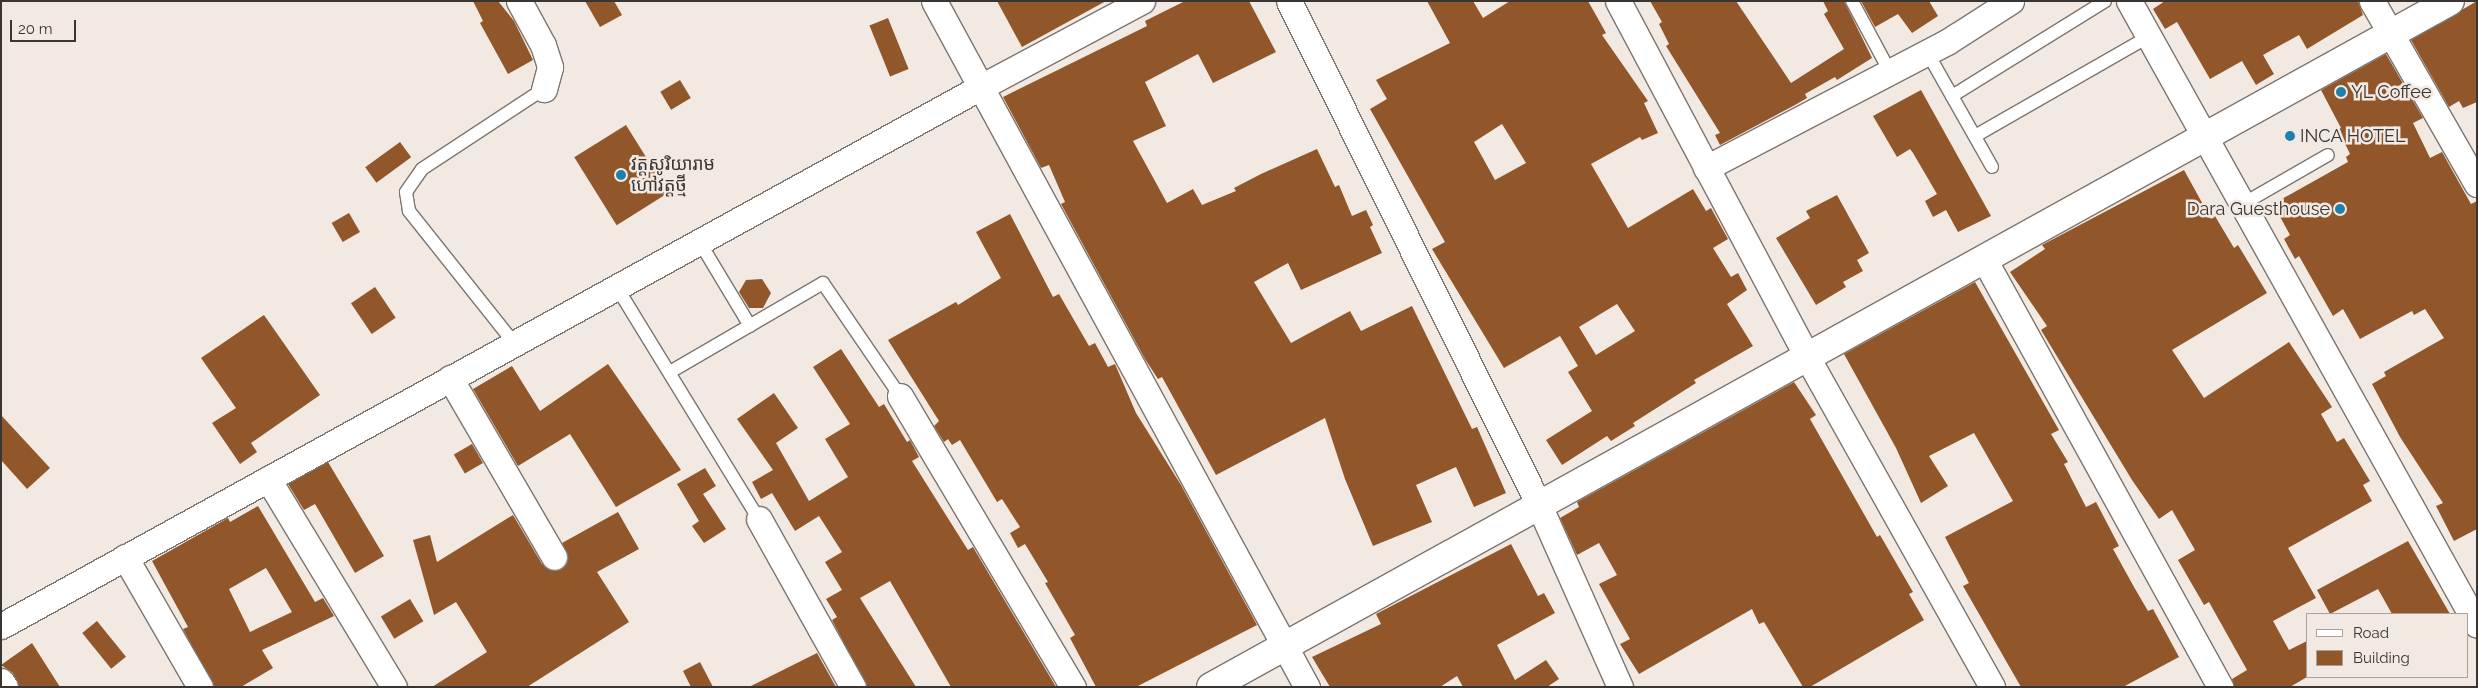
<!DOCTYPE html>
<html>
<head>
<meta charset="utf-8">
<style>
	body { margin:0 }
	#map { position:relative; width:2478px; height:688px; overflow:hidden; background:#f2e9e2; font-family:Raleway,"Noto Sans Khmer",sans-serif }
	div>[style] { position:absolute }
	.building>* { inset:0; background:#91572a; transform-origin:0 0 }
	.roads { filter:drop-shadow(1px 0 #7d756f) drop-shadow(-1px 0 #7d756f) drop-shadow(0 1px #7d756f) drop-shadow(0 -1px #7d756f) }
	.lane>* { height:12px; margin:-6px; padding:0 6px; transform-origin:6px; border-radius:6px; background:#fff }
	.street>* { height:25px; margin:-12.5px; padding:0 12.5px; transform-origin:12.5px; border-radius:12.5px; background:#fff }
	.secondary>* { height:28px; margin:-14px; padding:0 14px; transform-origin:14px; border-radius:14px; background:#fff }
	.dots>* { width:14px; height:14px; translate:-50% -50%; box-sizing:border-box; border:2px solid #f2e9e2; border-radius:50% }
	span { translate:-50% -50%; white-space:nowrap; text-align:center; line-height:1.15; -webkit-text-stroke:5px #f2e9e2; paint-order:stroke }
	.poi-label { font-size:18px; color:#393533 }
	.left { translate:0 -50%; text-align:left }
	.right { translate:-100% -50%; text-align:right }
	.frame { position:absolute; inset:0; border:2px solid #393533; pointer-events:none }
	.legend { position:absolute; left:2306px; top:613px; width:162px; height:65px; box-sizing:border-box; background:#f2e9e2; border:1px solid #a8a19c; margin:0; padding:6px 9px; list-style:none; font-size:15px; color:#393533 }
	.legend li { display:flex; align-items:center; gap:10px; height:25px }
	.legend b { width:25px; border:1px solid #a8a19c }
	.scale { position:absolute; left:10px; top:20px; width:66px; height:22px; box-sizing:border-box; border:2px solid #393533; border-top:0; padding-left:6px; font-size:15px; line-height:18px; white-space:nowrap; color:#393533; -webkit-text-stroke:4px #f2e9e2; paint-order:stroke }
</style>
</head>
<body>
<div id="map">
	<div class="building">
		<div style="clip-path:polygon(473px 1px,498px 1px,514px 21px,533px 60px,508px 74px,480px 23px,483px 21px)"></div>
		<div style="clip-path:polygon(585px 1px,614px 1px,622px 15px,600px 27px)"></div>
		<div style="clip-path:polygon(997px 1px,1106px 1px,1022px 47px)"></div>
		<div style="clip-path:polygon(1185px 1px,1249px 1px,1276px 52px,1213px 83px,1198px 54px,1145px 82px,1166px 126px,1133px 141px,1167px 203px,1193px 189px,1202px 205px,1236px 191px,1234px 188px,1261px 174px,1317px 149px,1335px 187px,1339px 185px,1352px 216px,1366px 210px,1373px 225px,1370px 227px,1382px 253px,1301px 290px,1288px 263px,1254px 282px,1291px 343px,1350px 311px,1361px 331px,1412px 306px,1472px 429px,1477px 427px,1506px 493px,1474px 507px,1456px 467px,1416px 485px,1432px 522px,1373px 546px,1345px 479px,1325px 418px,1216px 475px,1162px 377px,1158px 379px,1145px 359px,1061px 204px,1065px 202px,1049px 165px,1041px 168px,1003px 97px,1147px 26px,1145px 21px)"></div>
		<div style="clip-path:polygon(evenodd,1427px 1px,1473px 1px,1483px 18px,1510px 1px,1588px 1px,1606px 33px,1602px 35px,1648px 101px,1644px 103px,1658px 133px,1642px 140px,1640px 137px,1591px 164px,1628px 228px,1693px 189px,1706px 211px,1711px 208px,1728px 239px,1713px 248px,1731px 277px,1738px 273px,1747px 290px,1727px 304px,1753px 346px,1694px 380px,1696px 383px,1633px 423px,1635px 426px,1611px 441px,1607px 436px,1562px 465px,1546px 440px,1592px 411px,1568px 372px,1578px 366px,1560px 336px,1504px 368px,1432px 249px,1445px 242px,1370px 109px,1387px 99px,1376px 80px,1450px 43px,1427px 1px,1502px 124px,1526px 163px,1495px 180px,1474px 142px,1502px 124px,1427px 1px,1617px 304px,1635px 331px,1596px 355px,1579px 327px,1617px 304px)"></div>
		<div style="clip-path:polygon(1650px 1px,1736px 1px,1791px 83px,1844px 49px,1824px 14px,1828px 11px,1823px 1px,1844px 1px,1872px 58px,1837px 80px,1835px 77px,1805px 94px,1807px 98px,1795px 105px,1720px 145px,1715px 135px,1720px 133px,1666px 46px,1669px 44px,1659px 24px,1662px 22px)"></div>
		<div style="clip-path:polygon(1861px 1px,1929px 1px,1938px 16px,1912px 33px,1898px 14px,1875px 27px)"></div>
		<div style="clip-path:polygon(2165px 1px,2358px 1px,2363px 15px,2307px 49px,2299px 35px,2263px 55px,2274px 74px,2256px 85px,2242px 61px,2210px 79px,2177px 22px,2165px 29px,2153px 9px)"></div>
		<div style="clip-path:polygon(2477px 1px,2477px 102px,2463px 108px,2459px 101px,2449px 107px,2411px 40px)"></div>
		<div style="left:888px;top:18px;width:55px;height:20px;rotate:68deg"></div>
		<div style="clip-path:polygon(2386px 54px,2423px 118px,2413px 123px,2430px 158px,2442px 152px,2471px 204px,2477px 201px,2477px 529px,2454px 541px,2436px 506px,2443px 503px,2400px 437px,2372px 384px,2386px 376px,2384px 372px,2444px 338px,2425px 309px,2414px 315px,2412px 311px,2360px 339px,2343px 309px,2333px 316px,2299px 256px,2295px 259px,2284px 239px,2290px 235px,2273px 204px,2348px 162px,2346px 157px,2350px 154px,2338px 129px,2341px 128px,2321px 90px)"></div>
		<div style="left:680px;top:80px;width:21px;height:23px;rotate:59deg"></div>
		<div style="clip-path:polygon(1921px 90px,1991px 216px,1958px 232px,1946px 210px,1933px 217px,1925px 201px,1937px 194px,1913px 153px,1910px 149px,1897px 157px,1873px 116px)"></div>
		<div style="left:626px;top:125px;width:80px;height:61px;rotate:58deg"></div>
		<div style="left:400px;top:142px;width:19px;height:43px;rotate:54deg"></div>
		<div style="clip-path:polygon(2184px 170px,2211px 219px,2215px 216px,2234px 248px,2238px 245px,2267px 293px,2172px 350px,2204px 398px,2289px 342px,2332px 407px,2321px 414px,2337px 442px,2344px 438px,2370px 481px,2363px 485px,2372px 501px,2288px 548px,2316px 598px,2273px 621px,2289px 650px,2307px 641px,2307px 677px,2290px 687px,2234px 687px,2232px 679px,2247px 670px,2209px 602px,2204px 605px,2178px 560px,2195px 550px,2172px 510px,2159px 519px,2132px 480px,2041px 330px,2047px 326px,2010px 272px,2045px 249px,2042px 245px)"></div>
		<div style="clip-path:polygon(1837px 195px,1869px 253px,1857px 260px,1863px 271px,1843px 282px,1846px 287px,1816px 305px,1776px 238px,1810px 218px,1806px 211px)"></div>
		<div style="left:349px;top:213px;width:22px;height:20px;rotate:60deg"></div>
		<div style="clip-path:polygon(1010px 214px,1053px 297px,1059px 294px,1089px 346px,1095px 343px,1108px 367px,1115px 364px,1136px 413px,1181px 485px,1257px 625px,1136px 687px,1096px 687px,1070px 638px,1075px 635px,1045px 583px,1048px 582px,1025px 544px,1018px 548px,1010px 533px,1020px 527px,1002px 499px,997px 502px,960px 440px,952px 445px,948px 439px,944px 442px,934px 426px,939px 421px,888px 340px,956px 302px,958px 305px,1001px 278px,976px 232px)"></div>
		<div style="clip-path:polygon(762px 279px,771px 293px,763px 308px,749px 308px,739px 292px,746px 280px)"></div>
		<div style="clip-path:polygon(1975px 282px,2059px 430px,2051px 434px,2068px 462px,2064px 464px,2086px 507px,2096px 502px,2119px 546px,2113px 549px,2134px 587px,2148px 611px,2153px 609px,2179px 657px,2123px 687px,2021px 687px,1963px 586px,1969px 583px,1945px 537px,2013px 501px,1974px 433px,1929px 456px,1948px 486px,1921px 503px,1896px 448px,1844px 354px)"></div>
		<div style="left:375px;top:287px;width:37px;height:29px;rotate:56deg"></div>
		<div style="clip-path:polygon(264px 315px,320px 395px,251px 443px,257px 452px,240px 464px,212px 423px,236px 408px,201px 358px)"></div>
		<div style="clip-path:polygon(841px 349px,879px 407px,884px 404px,907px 442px,910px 440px,919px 457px,912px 461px,966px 547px,968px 550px,973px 547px,1056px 687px,951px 687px,890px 581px,860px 598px,916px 687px,867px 687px,832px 620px,837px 617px,826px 599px,842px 590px,825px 562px,842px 552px,819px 516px,795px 531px,772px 493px,761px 499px,752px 482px,773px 470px,737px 419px,774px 393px,798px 428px,776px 443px,809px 501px,848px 477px,825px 439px,850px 424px,813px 367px)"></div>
		<div style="clip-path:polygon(608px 364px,681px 470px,616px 507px,570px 434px,518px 466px,473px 389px,512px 366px,540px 411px)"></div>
		<div style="clip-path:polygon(1794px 382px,1816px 415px,1810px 419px,1877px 537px,1880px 535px,1913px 592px,1909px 594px,1924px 620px,1810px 687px,1803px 687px,1764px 622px,1759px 624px,1752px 609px,1639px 674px,1620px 644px,1630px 639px,1599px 584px,1617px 575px,1599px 543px,1577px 555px,1560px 518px,1579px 507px,1577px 502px)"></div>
		<div style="clip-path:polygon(1px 415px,50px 468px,27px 489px,1px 460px)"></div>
		<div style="left:472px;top:444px;width:22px;height:21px;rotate:60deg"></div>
		<div style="clip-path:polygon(328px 462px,384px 556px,355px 573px,315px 504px,304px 510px,288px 484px)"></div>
		<div style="clip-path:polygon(705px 468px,716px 486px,703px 494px,726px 529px,704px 543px,692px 526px,699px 521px,677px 484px)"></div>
		<div style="clip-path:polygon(evenodd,258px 506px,315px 602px,323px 598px,334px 616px,262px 650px,273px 668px,241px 687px,214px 687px,183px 629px,188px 627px,152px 561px,228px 518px,230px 522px,258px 506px,266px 568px,292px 612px,250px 632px,229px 589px,266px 568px)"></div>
		<div style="clip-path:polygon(618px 512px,639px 549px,597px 572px,629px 622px,527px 687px,432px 687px,487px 652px,456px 602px,434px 615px,413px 540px,430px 535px,437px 562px,513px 515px,542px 564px,555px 571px,567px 564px,568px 556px,562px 543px)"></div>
		<div style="clip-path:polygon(2408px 541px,2450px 614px,2392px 614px,2378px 589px,2330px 614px,2317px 590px)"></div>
		<div style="clip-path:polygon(1511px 544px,1538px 596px,1544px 593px,1555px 613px,1497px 645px,1515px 680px,1546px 660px,1559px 679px,1547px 687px,1463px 687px,1457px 676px,1440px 687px,1330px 687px,1312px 657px,1381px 624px,1376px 614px)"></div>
		<div style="left:410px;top:599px;width:26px;height:34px;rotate:59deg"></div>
		<div style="left:97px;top:621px;width:46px;height:19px;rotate:51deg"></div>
		<div style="clip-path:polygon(32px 643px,60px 687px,19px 687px,13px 673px,1px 665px)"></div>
		<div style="clip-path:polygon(817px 653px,836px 687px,749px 687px)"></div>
		<div style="clip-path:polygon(700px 662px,713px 687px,691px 687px,683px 671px)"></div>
	</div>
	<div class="roads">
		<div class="lane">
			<div style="left:1852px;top:1px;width:81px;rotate:61.8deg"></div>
			<div style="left:1927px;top:52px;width:132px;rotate:60.5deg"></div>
			<div style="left:1952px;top:96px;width:180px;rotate:-31.8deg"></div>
			<div style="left:1975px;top:136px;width:199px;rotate:-29.8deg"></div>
			<div style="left:2241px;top:205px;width:100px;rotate:-29.9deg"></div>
			<div style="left:699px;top:241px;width:99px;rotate:59deg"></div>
			<div style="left:616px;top:286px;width:273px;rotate:58.5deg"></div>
			<div style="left:514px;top:343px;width:169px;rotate:-128.5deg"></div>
			<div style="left:409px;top:211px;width:19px;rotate:-99deg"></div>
			<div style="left:406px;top:192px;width:28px;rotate:-55deg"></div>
			<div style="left:422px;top:169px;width:146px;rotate:-33.3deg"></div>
			<div style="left:670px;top:372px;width:177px;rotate:-30.2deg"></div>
			<div style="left:823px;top:283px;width:137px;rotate:55.7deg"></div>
		</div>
		<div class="street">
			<div style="left:519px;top:1px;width:50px;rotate:61.4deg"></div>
			<div style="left:543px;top:45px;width:23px;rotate:72deg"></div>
			<div style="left:550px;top:67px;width:23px;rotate:105deg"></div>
			<div style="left:934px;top:1px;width:781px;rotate:61.47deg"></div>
			<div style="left:1289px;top:1px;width:563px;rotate:63.62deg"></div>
			<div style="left:1539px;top:505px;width:199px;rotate:66deg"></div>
			<div style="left:1618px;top:1px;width:403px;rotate:62deg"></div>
			<div style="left:1807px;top:357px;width:378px;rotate:60.7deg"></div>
			<div style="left:2129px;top:1px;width:714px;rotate:60.85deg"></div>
			<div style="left:2372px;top:1px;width:211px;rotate:60.2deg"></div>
			<div style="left:1706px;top:168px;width:272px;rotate:-27.6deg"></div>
			<div style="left:1947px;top:42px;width:76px;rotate:-32.6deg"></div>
			<div style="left:1984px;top:259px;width:489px;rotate:61.1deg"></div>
			<div style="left:450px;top:378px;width:207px;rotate:59.8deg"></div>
			<div style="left:900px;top:396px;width:339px;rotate:59.3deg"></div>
			<div style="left:268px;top:479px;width:243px;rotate:58.8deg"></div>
			<div style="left:759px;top:519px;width:193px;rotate:60.8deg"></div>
			<div style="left:125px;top:557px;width:150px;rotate:60deg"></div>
			<div style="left:1px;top:626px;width:1116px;rotate:-28.82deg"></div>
			<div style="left:979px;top:88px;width:185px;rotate:-28.1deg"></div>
			<div style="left:1px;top:681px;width:7px;rotate:56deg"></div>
		</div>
		<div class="secondary">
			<div style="left:1211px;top:687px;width:1416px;rotate:-28.97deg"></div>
		</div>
	</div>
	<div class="dots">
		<div style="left:2341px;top:92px;background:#2080ac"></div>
		<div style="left:2290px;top:136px;background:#2080ac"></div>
		<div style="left:621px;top:175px;background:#2080ac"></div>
		<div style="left:2340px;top:209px;background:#2080ac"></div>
	</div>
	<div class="poi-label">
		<span class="left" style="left:2351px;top:92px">YL Coffee</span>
		<span class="left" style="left:2300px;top:136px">INCA HOTEL</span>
		<span class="left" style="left:631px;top:175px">វត្តសូរិយារាម<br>ហៅវត្តថ្មី</span>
		<span class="right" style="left:2330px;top:209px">Dara Guesthouse</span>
	</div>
	<div class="frame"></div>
	<ul class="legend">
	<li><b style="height:6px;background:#fff"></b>Road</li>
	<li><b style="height:14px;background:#91572a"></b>Building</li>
	</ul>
	<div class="scale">20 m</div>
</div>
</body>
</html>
